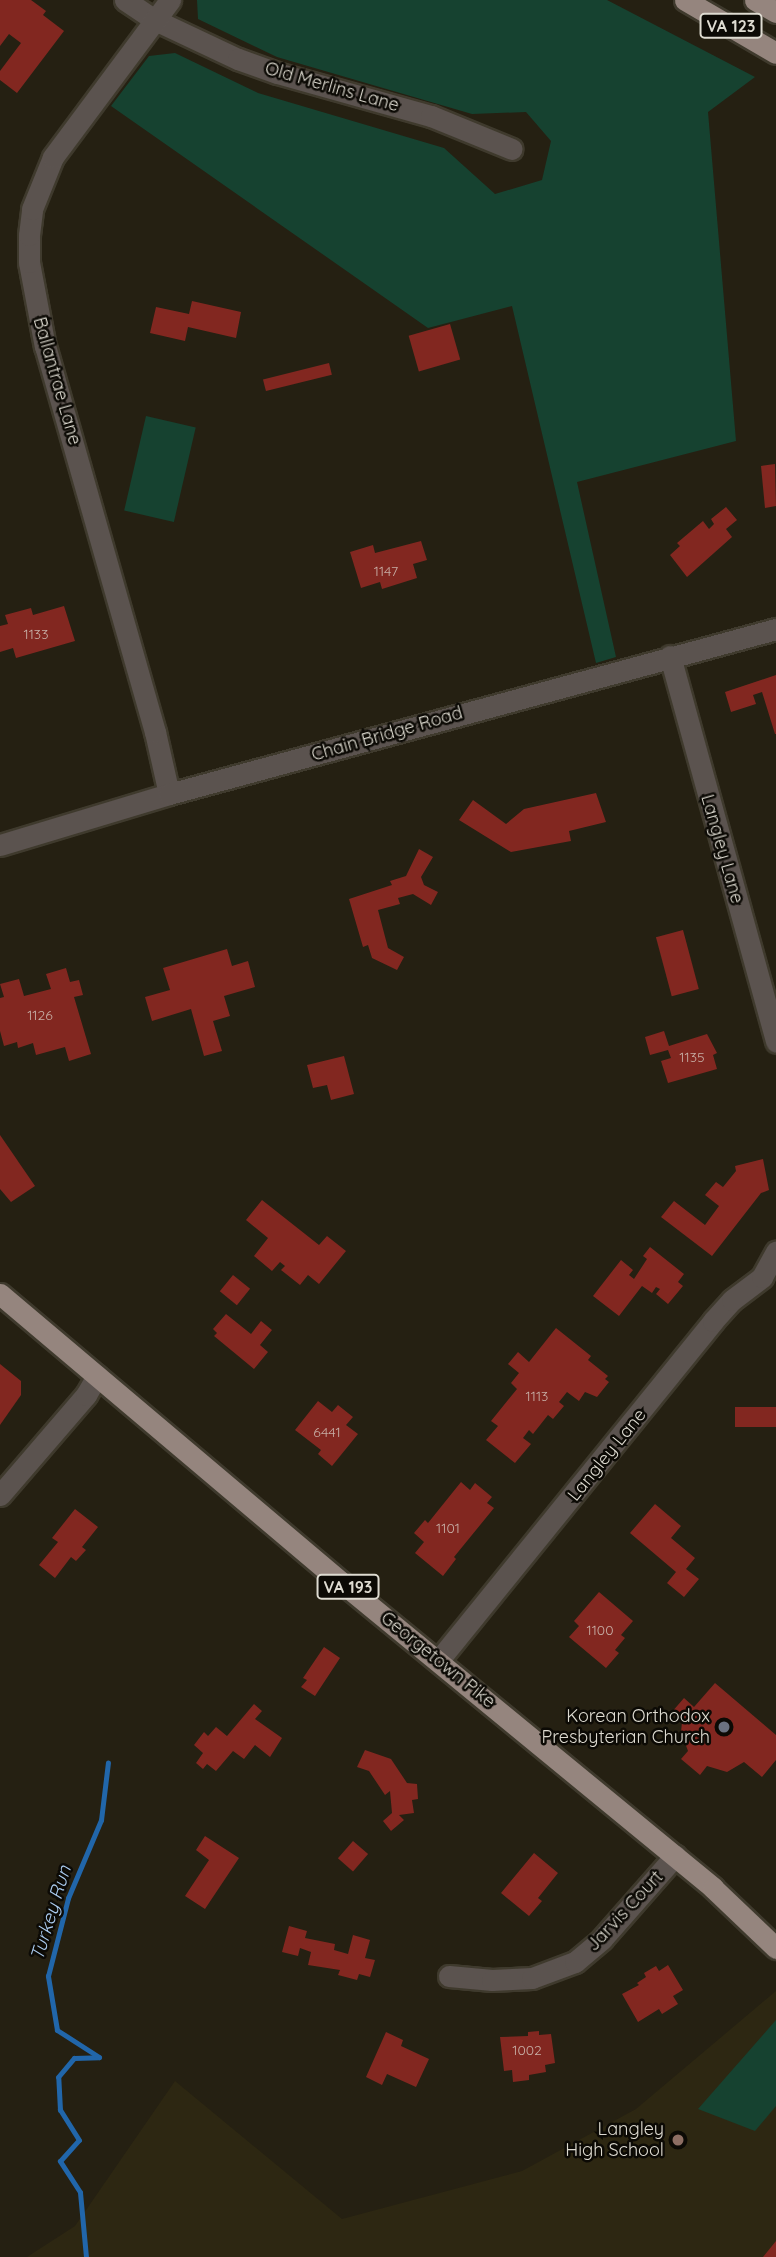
<!DOCTYPE html>
<html>
<head>
<meta charset="utf-8">
<style>
	body { margin:0 }
	#map { position:relative; width:776px; height:2257px; overflow:hidden; background:#252012; font-family:Quicksand,sans-serif }
	div>[style] { position:absolute }
	.built>* { inset:0; background:#2d2712 }
	.green>* { inset:0; background:#164230; transform-origin:0 0 }
	.stream>* { height:5px; margin:-2.5px; padding:0 2.5px; transform-origin:2.5px; border-radius:2.5px; background:#2166aa }
	.building>* { inset:0; background:#822720; transform-origin:0 0 }
	.roads { filter:drop-shadow(2px 0 #3f3a2d) drop-shadow(-2px 0 #3f3a2d) drop-shadow(0 2px #3f3a2d) drop-shadow(0 -2px #3f3a2d) }
	.minor>* { height:21px; margin:-10.5px; padding:0 10.5px; transform-origin:10.5px; border-radius:10.5px; background:#5b534f }
	.major>* { height:21px; margin:-10.5px; padding:0 10.5px; transform-origin:10.5px; border-radius:10.5px; background:#95857e }
	.dots>* { width:19px; height:19px; translate:-50% -50%; box-sizing:border-box; border:4px solid #0c0a05; border-radius:50% }
	span { translate:-50% -50%; white-space:nowrap; text-align:center; line-height:1.15; -webkit-text-stroke:5px #0c0a05; paint-order:stroke }
	.number-label { font-size:14px; color:#c7aea5 }
	.number-label span { -webkit-text-stroke-width:0 }
	.shield-label span { padding:2px 5px; background:#0c0a05; border:2px solid; border-radius:5px; -webkit-text-stroke-width:0 }
	.shield-label { font-size:16px; color:#dedbd1; font-weight:700 }
	.street-label { font-size:18px; color:#dedbd1 }
	.poi-label { font-size:18px; color:#dedbd1 }
	.right { translate:-100% -50%; text-align:right }
	.water-label { font-size:19px; color:#abccf0; font-style:italic }
</style>
</head>
<body>
<div id="map">
	<div class="built">
		<div style="clip-path:polygon(776px 1991px,776px 2257px,27px 2257px,75px 2226px,175px 2081px,342px 2219px,522px 2171px,636px 2109px)"></div>
	</div>
	<div class="green">
		<div style="clip-path:polygon(197px 0,607px 0,755px 77px,708px 112px,736px 441px,577px 482px,616px 657px,596px 663px,512px 306px,428px 328px,111px 106px,149px 56px,175px 53px,258px 93px,444px 148px,495px 194px,542px 180px,551px 141px,526px 112px,472px 114px,277px 57px,198px 19px)"></div>
		<div style="left:146px;top:416px;width:51px;height:97px;rotate:13deg"></div>
		<div style="clip-path:polygon(776px 2020px,776px 2106px,755px 2131px,698px 2109px)"></div>
	</div>
	<div class="stream">
		<div style="left:86px;top:2257px;width:65px;rotate:-95.3deg"></div>
		<div style="left:80px;top:2192px;width:37px;rotate:-123deg"></div>
		<div style="left:60px;top:2161px;width:28px;rotate:-48deg"></div>
		<div style="left:79px;top:2140px;width:36px;rotate:-122deg"></div>
		<div style="left:60px;top:2110px;width:33px;rotate:-93deg"></div>
		<div style="left:58px;top:2077px;width:25px;rotate:-50deg"></div>
		<div style="left:74px;top:2058px;width:25px;rotate:-2deg"></div>
		<div style="left:99px;top:2057px;width:50px;rotate:-147.3deg"></div>
		<div style="left:57px;top:2030px;width:55px;rotate:-99.5deg"></div>
		<div style="left:48px;top:1976px;width:81px;rotate:-75.6deg"></div>
		<div style="left:68px;top:1898px;width:85px;rotate:-67.1deg"></div>
		<div style="left:101px;top:1820px;width:58px;rotate:-83.1deg"></div>
	</div>
	<div class="building">
		<div style="clip-path:polygon(0 0,31px 0,46px 11px,43px 15px,64px 31px,17px 93px,0 80px,0 71px,21px 43px,9px 34px,0 46px)"></div>
		<div style="clip-path:polygon(192px 301px,241px 312px,236px 338px,188px 327px,185px 341px,150px 333px,156px 307px,189px 314px)"></div>
		<div style="left:450px;top:324px;width:37px;height:43px;rotate:74deg"></div>
		<div style="left:329px;top:363px;width:12px;height:68px;rotate:76deg"></div>
		<div style="clip-path:polygon(775px 464px,776px 506px,765px 508px,761px 466px)"></div>
		<div style="clip-path:polygon(726px 507px,737px 520px,726px 529px,732px 537px,687px 577px,670px 555px,680px 546px,677px 543px,703px 521px,709px 529px,714px 524px,711px 519px)"></div>
		<div style="clip-path:polygon(421px 541px,427px 560px,413px 564px,417px 578px,382px 589px,380px 582px,361px 588px,350px 552px,373px 545px,375px 553px)"></div>
		<div style="clip-path:polygon(64px 606px,75px 641px,16px 658px,13px 648px,0 652px,0 626px,8px 624px,5px 615px,31px 608px,33px 615px)"></div>
		<div style="clip-path:polygon(776px 675px,776px 734px,775px 734px,762px 692px,753px 695px,756px 704px,731px 712px,725px 692px)"></div>
		<div style="clip-path:polygon(596px 793px,606px 822px,569px 831px,571px 841px,511px 852px,459px 820px,473px 800px,506px 824px,524px 809px)"></div>
		<div style="clip-path:polygon(419px 849px,433px 857px,421px 877px,424px 885px,438px 892px,431px 905px,413px 894px,398px 898px,400px 904px,378px 910px,388px 948px,404px 957px,397px 970px,372px 958px,368px 945px,363px 947px,349px 899px,392px 885px,390px 881px,406px 876px)"></div>
		<div style="left:683px;top:930px;width:61px;height:28px;rotate:75deg"></div>
		<div style="clip-path:polygon(227px 949px,232px 966px,248px 961px,255px 987px,224px 996px,230px 1016px,213px 1021px,222px 1051px,204px 1056px,191px 1009px,152px 1021px,145px 997px,170px 990px,163px 968px)"></div>
		<div style="clip-path:polygon(66px 968px,70px 982px,79px 980px,83px 995px,74px 997px,91px 1054px,69px 1061px,65px 1047px,36px 1055px,33px 1043px,18px 1048px,17px 1042px,4px 1046px,0 1031px,0 998px,4px 997px,0 984px,19px 979px,24px 996px,51px 989px,46px 974px)"></div>
		<div style="clip-path:polygon(664px 1031px,669px 1046px,707px 1034px,717px 1053px,713px 1055px,717px 1069px,668px 1083px,661px 1061px,671px 1058px,668px 1050px,650px 1055px,645px 1037px)"></div>
		<div style="clip-path:polygon(344px 1056px,354px 1094px,331px 1100px,327px 1085px,313px 1088px,307px 1065px)"></div>
		<div style="clip-path:polygon(0 1135px,35px 1186px,11px 1202px,0 1189px)"></div>
		<div style="clip-path:polygon(763px 1159px,769px 1190px,761px 1193px,712px 1256px,661px 1217px,674px 1201px,705px 1225px,719px 1206px,705px 1195px,716px 1182px,723px 1187px,736px 1171px,735px 1166px)"></div>
		<div style="clip-path:polygon(262px 1200px,319px 1245px,327px 1236px,346px 1251px,319px 1284px,308px 1275px,300px 1285px,281px 1270px,285px 1266px,280px 1262px,272px 1271px,254px 1256px,268px 1238px,246px 1220px)"></div>
		<div style="clip-path:polygon(650px 1247px,684px 1274px,678px 1282px,683px 1286px,668px 1304px,656px 1294px,660px 1289px,656px 1287px,652px 1293px,642px 1286px,619px 1316px,593px 1296px,621px 1260px,633px 1270px,629px 1275px,634px 1279px,647px 1259px,643px 1256px)"></div>
		<div style="left:233px;top:1275px;width:22px;height:21px;rotate:39deg"></div>
		<div style="clip-path:polygon(226px 1314px,251px 1334px,261px 1321px,272px 1330px,260px 1345px,268px 1352px,254px 1369px,214px 1336px,217px 1333px,213px 1329px)"></div>
		<div style="clip-path:polygon(556px 1328px,591px 1356px,588px 1360px,608px 1376px,605px 1379px,609px 1382px,597px 1397px,585px 1392px,579px 1401px,567px 1392px,559px 1402px,564px 1406px,553px 1419px,548px 1415px,533px 1434px,529px 1430px,523px 1438px,531px 1444px,515px 1463px,486px 1440px,498px 1426px,491px 1421px,517px 1389px,511px 1383px,519px 1373px,508px 1364px,518px 1352px,529px 1362px)"></div>
		<div style="clip-path:polygon(0 1364px,21px 1381px,21px 1395px,0 1425px)"></div>
		<div style="clip-path:polygon(318px 1401px,332px 1412px,338px 1405px,353px 1417px,346px 1425px,358px 1434px,332px 1466px,318px 1454px,321px 1450px,295px 1430px)"></div>
		<div style="left:776px;top:1407px;width:20px;height:41px;rotate:90deg"></div>
		<div style="clip-path:polygon(461px 1482px,470px 1490px,475px 1483px,492px 1497px,487px 1503px,494px 1508px,454px 1557px,456px 1559px,443px 1576px,415px 1553px,424px 1542px,414px 1533px,425px 1520px,428px 1523px)"></div>
		<div style="clip-path:polygon(655px 1504px,681px 1526px,671px 1538px,695px 1558px,686px 1569px,699px 1579px,684px 1597px,667px 1583px,676px 1572px,630px 1533px)"></div>
		<div style="clip-path:polygon(75px 1509px,98px 1527px,82px 1547px,86px 1550px,76px 1561px,71px 1557px,55px 1578px,39px 1565px,58px 1542px,52px 1538px)"></div>
		<div style="clip-path:polygon(599px 1592px,633px 1621px,621px 1635px,625px 1638px,615px 1650px,619px 1653px,606px 1668px,569px 1637px,579px 1626px,574px 1621px)"></div>
		<div style="clip-path:polygon(324px 1647px,340px 1658px,315px 1696px,301px 1687px,307px 1680px,303px 1678px)"></div>
		<div style="clip-path:polygon(715px 1683px,776px 1735px,776px 1760px,762px 1777px,744px 1762px,727px 1772px,707px 1766px,700px 1775px,681px 1759px,688px 1751px,681px 1732px,682px 1722px,671px 1713px,684px 1698px,694px 1707px)"></div>
		<div style="clip-path:polygon(254px 1704px,262px 1711px,255px 1719px,282px 1738px,270px 1757px,255px 1745px,244px 1759px,233px 1751px,216px 1771px,207px 1764px,203px 1769px,196px 1763px,203px 1753px,194px 1745px,204px 1732px,208px 1736px,216px 1727px,227px 1736px)"></div>
		<div style="clip-path:polygon(365px 1750px,391px 1759px,407px 1783px,417px 1784px,418px 1799px,412px 1800px,414px 1813px,399px 1815px,404px 1820px,391px 1831px,383px 1821px,392px 1813px,390px 1791px,385px 1795px,369px 1771px,357px 1767px)"></div>
		<div style="clip-path:polygon(205px 1836px,239px 1858px,205px 1909px,185px 1896px,209px 1860px,196px 1850px)"></div>
		<div style="left:353px;top:1841px;width:20px;height:23px;rotate:41deg"></div>
		<div style="clip-path:polygon(534px 1853px,558px 1873px,538px 1898px,542px 1901px,529px 1916px,501px 1893px)"></div>
		<div style="clip-path:polygon(289px 1926px,307px 1931px,305px 1938px,335px 1944px,334px 1950px,348px 1954px,353px 1935px,370px 1940px,365px 1958px,375px 1960px,370px 1977px,359px 1974px,357px 1980px,338px 1975px,340px 1970px,308px 1965px,311px 1952px,300px 1948px,298px 1956px,282px 1952px)"></div>
		<div style="clip-path:polygon(668px 1965px,683px 1990px,673px 1996px,678px 2004px,662px 2014px,659px 2009px,638px 2022px,622px 1994px,639px 1985px,637px 1983px,646px 1977px,644px 1973px,656px 1966px,659px 1971px)"></div>
		<div style="clip-path:polygon(539px 2031px,539px 2035px,551px 2034px,555px 2063px,545px 2065px,546px 2072px,529px 2075px,529px 2080px,513px 2082px,512px 2070px,504px 2071px,500px 2037px,528px 2036px,528px 2032px)"></div>
		<div style="clip-path:polygon(386px 2032px,403px 2040px,401px 2046px,429px 2059px,416px 2087px,387px 2074px,382px 2085px,366px 2077px)"></div>
		<div style="clip-path:polygon(776px 2241px,776px 2257px,763px 2257px)"></div>
	</div>
	<div class="roads">
		<div class="minor">
			<div style="left:125px;top:0;width:36px;rotate:34deg"></div>
			<div style="left:155px;top:20px;width:92px;rotate:25.2deg"></div>
			<div style="left:238px;top:59px;width:41px;rotate:19.7deg"></div>
			<div style="left:277px;top:73px;width:160px;rotate:15.6deg"></div>
			<div style="left:431px;top:116px;width:87px;rotate:22.2deg"></div>
			<div style="left:670px;top:656px;width:400px;rotate:74.6deg"></div>
			<div style="left:169px;top:794px;width:64px;rotate:-102.7deg"></div>
			<div style="left:155px;top:732px;width:400px;rotate:-105.9deg"></div>
			<div style="left:45px;top:347px;width:86px;rotate:-100.7deg"></div>
			<div style="left:29px;top:262px;width:27px;rotate:-90deg"></div>
			<div style="left:29px;top:235px;width:26px;rotate:-83deg"></div>
			<div style="left:32px;top:209px;width:56px;rotate:-68deg"></div>
			<div style="left:53px;top:157px;width:196px;rotate:-53.3deg"></div>
			<div style="left:0;top:845px;width:177px;rotate:-16.8deg"></div>
			<div style="left:169px;top:794px;width:629px;rotate:-15.21deg"></div>
			<div style="left:0;top:1495px;width:132px;rotate:-49.3deg"></div>
			<div style="left:86px;top:1395px;width:22px;rotate:-60deg"></div>
			<div style="left:438px;top:1661px;width:437px;rotate:-51deg"></div>
			<div style="left:713px;top:1321px;width:28px;rotate:-48deg"></div>
			<div style="left:732px;top:1300px;width:38px;rotate:-37deg"></div>
			<div style="left:762px;top:1277px;width:29px;rotate:-61deg"></div>
			<div style="left:449px;top:1976px;width:43px;rotate:5.3deg"></div>
			<div style="left:492px;top:1980px;width:40px;rotate:-2.9deg"></div>
			<div style="left:532px;top:1978px;width:46px;rotate:-20.4deg"></div>
			<div style="left:575px;top:1962px;width:35px;rotate:-40deg"></div>
			<div style="left:602px;top:1939px;width:111px;rotate:-48.7deg"></div>
		</div>
		<div class="major">
			<div style="left:685px;top:0;width:105px;rotate:30.2deg"></div>
			<div style="left:755px;top:0;width:24px;rotate:30deg"></div>
			<div style="left:0;top:1294px;width:446px;rotate:40.2deg"></div>
			<div style="left:341px;top:1582px;width:482px;rotate:39.4deg"></div>
			<div style="left:713px;top:1888px;width:87px;rotate:43.6deg"></div>
		</div>
	</div>
	<div class="dots">
		<div style="left:724px;top:1727px;background:#6b7280"></div>
		<div style="left:678px;top:2140px;background:#8d6e63"></div>
	</div>
	<div class="number-label">
		<span style="left:386px;top:571px">1147</span>
		<span style="left:36px;top:634px">1133</span>
		<span style="left:40px;top:1015px">1126</span>
		<span style="left:692px;top:1057px">1135</span>
		<span style="left:537px;top:1396px">1113</span>
		<span style="left:327px;top:1432px">6441</span>
		<span style="left:448px;top:1528px">1101</span>
		<span style="left:600px;top:1630px">1100</span>
		<span style="left:527px;top:2050px">1002</span>
	</div>
	<div class="shield-label">
		<span style="left:731px;top:26px">VA 123</span>
		<span style="left:348px;top:1587px">VA 193</span>
	</div>
	<div class="street-label">
		<span style="left:332px;top:87px;rotate:16deg">Old Merlins Lane</span>
		<span style="left:57px;top:381px;rotate:74deg">Ballantrae Lane</span>
		<span style="left:387px;top:734px;rotate:-16deg">Chain Bridge Road</span>
		<span style="left:722px;top:849px;rotate:74deg">Langley Lane</span>
		<span style="left:607px;top:1455px;rotate:-51deg">Langley Lane</span>
		<span style="left:438px;top:1660px;rotate:39deg">Georgetown Pike</span>
		<span style="left:625px;top:1911px;rotate:-47deg">Jarvis Court</span>
	</div>
	<div class="poi-label">
		<span class="right" style="left:710px;top:1727px">Korean Orthodox<br>Presbyterian Church</span>
		<span class="right" style="left:664px;top:2140px">Langley<br>High School</span>
	</div>
	<div class="water-label">
		<span style="left:51px;top:1913px;rotate:-73deg">Turkey Run</span>
	</div>
</div>
</body>
</html>
